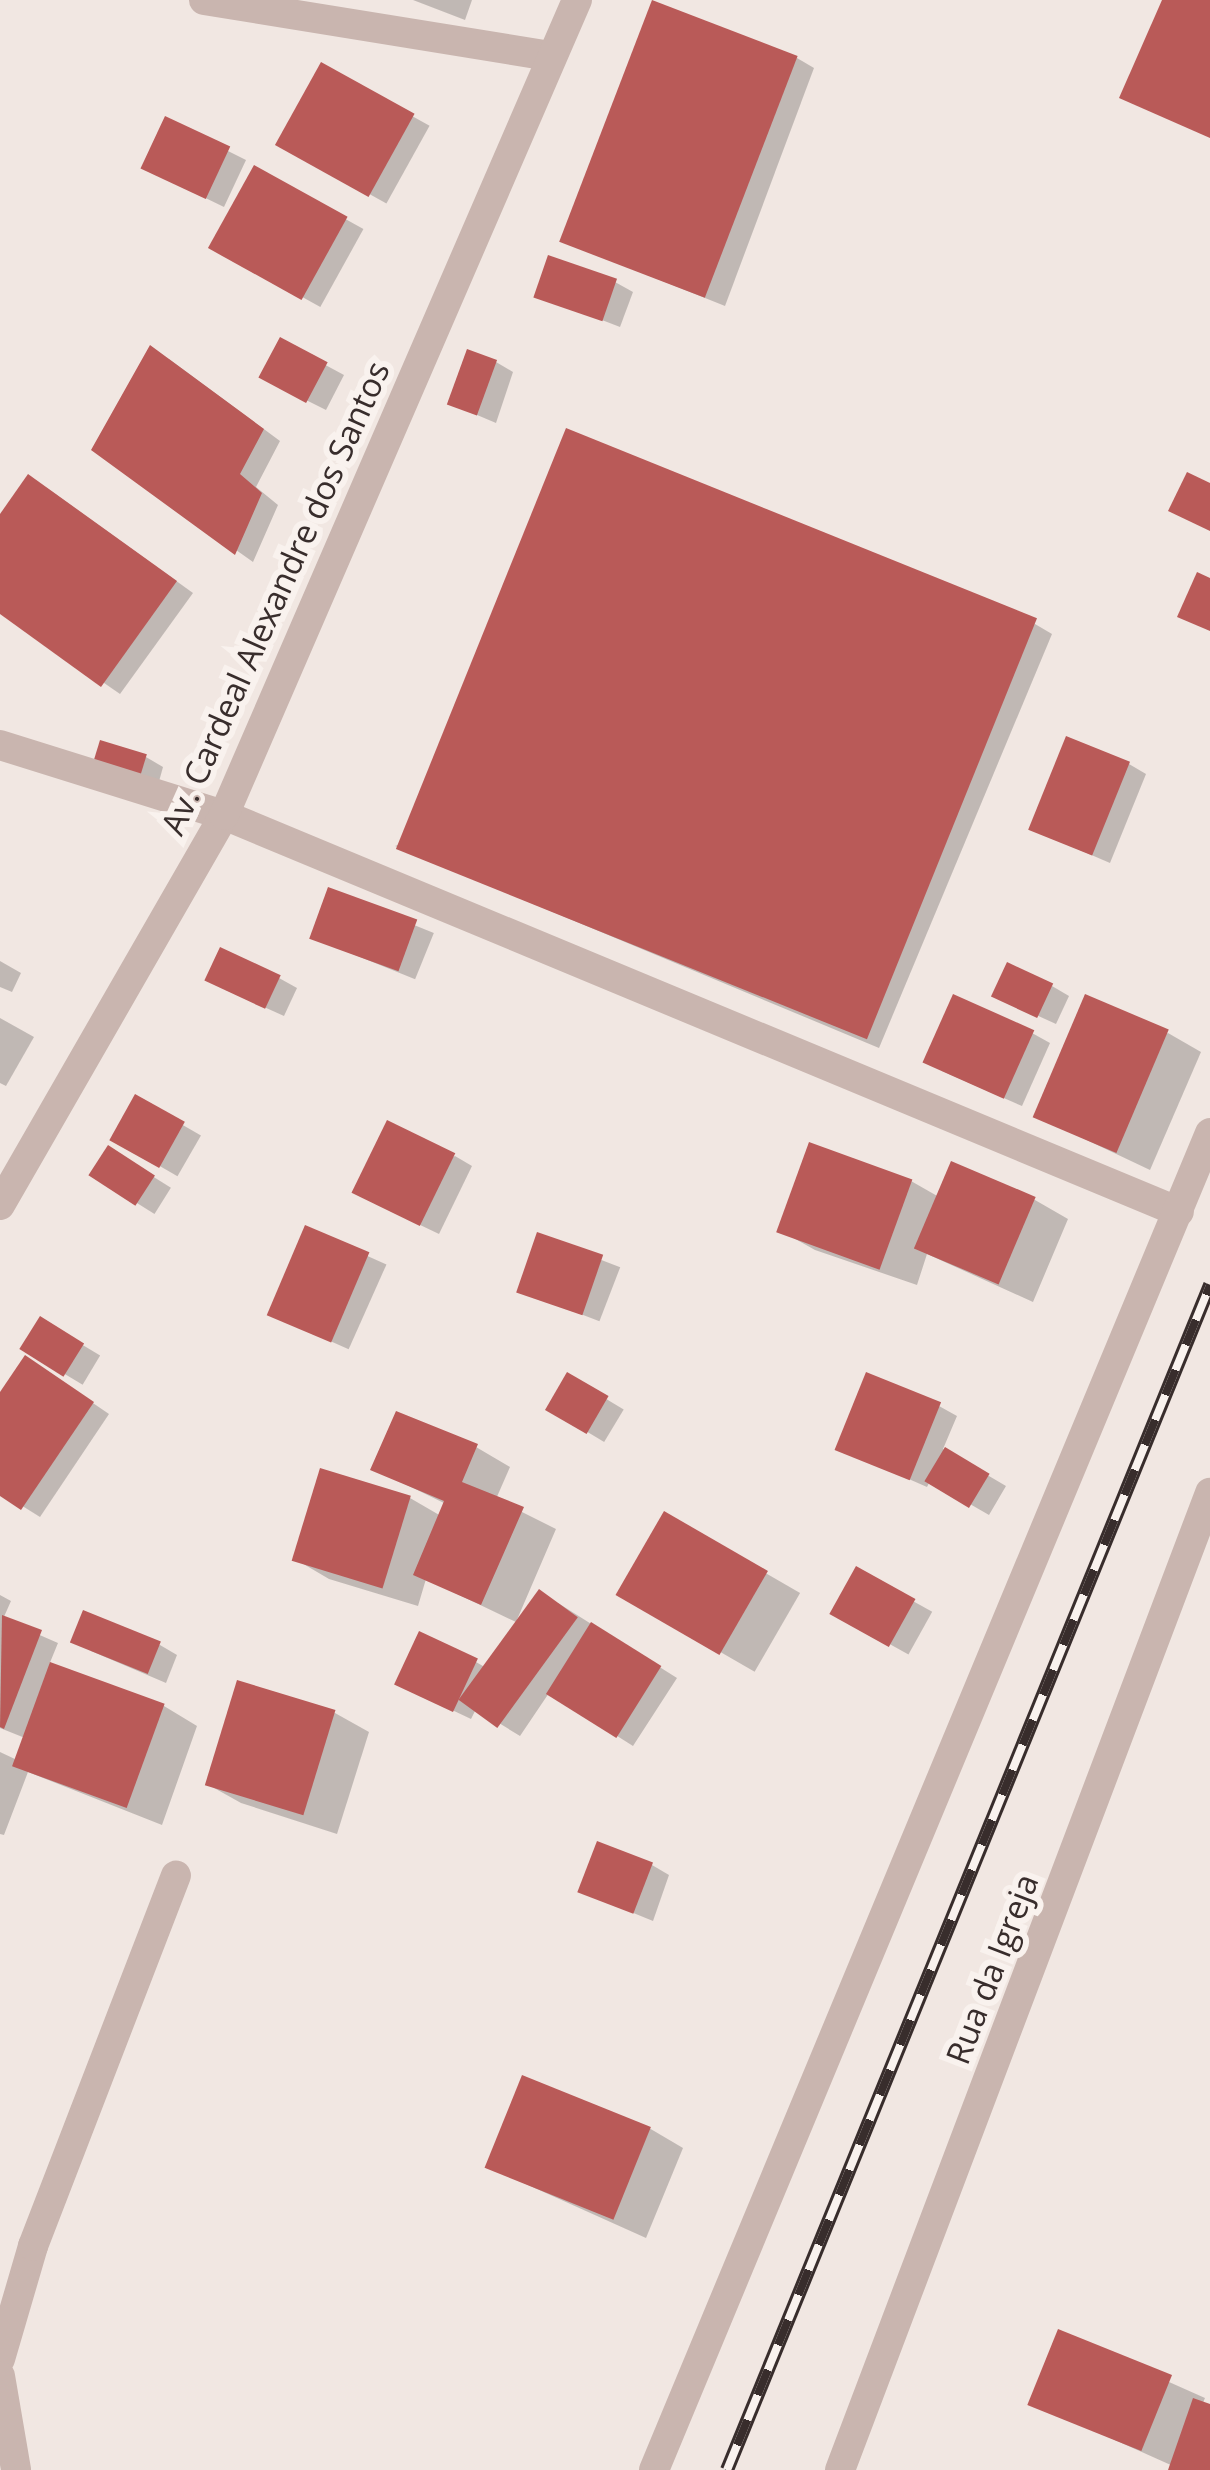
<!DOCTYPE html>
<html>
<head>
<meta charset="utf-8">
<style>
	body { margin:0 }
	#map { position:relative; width:1210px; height:2470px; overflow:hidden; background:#f1e7e2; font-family:"Open Sans",sans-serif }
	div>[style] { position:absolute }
	.shadow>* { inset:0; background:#0003; transform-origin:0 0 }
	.building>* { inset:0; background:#b95a58; transform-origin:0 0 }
	.minor>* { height:30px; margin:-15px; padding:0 15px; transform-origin:15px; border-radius:15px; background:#c9b5af }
	.tertiary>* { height:30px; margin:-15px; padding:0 15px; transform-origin:15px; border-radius:15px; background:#c9b5af }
	.rail>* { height:14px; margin-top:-7px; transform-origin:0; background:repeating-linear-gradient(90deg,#f9f2ee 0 27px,#382d2c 0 54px); box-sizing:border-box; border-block:3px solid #382d2c }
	span { translate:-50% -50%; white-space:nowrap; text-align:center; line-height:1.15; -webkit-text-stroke:12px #f9f2ee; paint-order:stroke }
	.street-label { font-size:33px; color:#382d2c }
</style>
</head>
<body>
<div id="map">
	<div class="shadow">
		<div style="clip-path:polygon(413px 0,472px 0,465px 20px)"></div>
		<div style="clip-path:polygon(797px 58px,814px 68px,725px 306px,565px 242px)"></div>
		<div style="left:322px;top:66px;width:123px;height:89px;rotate:29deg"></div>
		<div style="clip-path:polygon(166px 120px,246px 160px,224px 207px,162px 177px)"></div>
		<div style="left:255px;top:169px;width:124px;height:89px;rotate:29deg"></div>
		<div style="clip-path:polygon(615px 282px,633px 292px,620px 327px,537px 295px)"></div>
		<div style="clip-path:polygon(281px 341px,344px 375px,326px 410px,280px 387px)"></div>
		<div style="clip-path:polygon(169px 359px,280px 441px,256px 487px,278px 505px,253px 562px,95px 450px)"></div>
		<div style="clip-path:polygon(496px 362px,513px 372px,496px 423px,451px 404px)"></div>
		<div style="clip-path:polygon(47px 488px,193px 593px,120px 694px,0 611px,0 519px)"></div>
		<div style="clip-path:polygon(1035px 624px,1052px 634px,879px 1048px,395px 846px)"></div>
		<div style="clip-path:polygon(146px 757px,163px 767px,155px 796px,111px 784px)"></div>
		<div style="clip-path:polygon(1129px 764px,1146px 774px,1110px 863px,1031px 829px)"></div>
		<div style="left:330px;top:891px;width:112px;height:50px;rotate:22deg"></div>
		<div style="clip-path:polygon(0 961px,21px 973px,12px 992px,0 987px)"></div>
		<div style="clip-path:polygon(279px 978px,297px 988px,284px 1016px,226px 990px)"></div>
		<div style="clip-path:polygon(1052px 986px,1069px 996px,1056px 1024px,1012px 1004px)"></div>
		<div style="clip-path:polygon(0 1018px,34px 1037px,6px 1086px,0 1083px)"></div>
		<div style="clip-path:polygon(1032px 1033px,1050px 1043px,1022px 1106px,942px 1071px)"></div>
		<div style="clip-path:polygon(1168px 1033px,1201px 1052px,1150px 1170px,1036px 1116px)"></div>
		<div style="left:136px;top:1098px;width:75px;height:47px;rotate:30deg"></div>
		<div style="left:109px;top:1149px;width:73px;height:31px;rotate:32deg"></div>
		<div style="clip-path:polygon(455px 1156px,472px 1166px,439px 1234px,372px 1202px)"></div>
		<div style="clip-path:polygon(911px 1181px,939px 1197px,1035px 1200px,1068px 1219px,1033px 1302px,927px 1254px,917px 1285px,815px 1250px,781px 1231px)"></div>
		<div style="left:307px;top:1229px;width:87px;height:93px;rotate:24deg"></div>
		<div style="left:539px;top:1236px;width:87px;height:58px;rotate:21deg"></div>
		<div style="left:41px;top:1320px;width:69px;height:34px;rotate:31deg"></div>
		<div style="clip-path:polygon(43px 1369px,109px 1414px,40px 1517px,0 1492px,0 1397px)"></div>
		<div style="left:568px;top:1376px;width:65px;height:38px;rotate:31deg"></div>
		<div style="clip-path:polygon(939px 1406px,957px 1416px,943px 1449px,1006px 1486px,989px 1515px,930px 1481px,927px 1487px,838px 1448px)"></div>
		<div style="clip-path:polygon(476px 1447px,510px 1467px,496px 1499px,556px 1529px,516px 1622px,426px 1579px,418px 1606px,329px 1579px,295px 1559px,322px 1472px,410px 1498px,441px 1516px,446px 1504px,374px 1469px)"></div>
		<div style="left:665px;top:1515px;width:156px;height:91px;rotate:30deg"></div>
		<div style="left:857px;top:1570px;width:86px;height:49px;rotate:29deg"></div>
		<div style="clip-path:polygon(0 1595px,11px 1601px,3px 1619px,58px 1643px,49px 1665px,164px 1706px,197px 1726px,162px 1825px,28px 1772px,4px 1835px,0 1834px,0 1752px,17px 1760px,25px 1738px,0 1728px)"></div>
		<div style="clip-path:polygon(558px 1603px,677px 1678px,633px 1746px,549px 1693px,520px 1736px,476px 1709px,471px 1719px,414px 1692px,476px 1662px,488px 1669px)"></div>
		<div style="clip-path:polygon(160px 1645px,177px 1655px,166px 1683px,91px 1651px)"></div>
		<div style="clip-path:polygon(239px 1683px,335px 1713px,369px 1732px,337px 1834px,241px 1803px,207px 1784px)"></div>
		<div style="clip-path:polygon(652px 1865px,669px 1875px,653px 1921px,582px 1892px)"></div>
		<div style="clip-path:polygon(649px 2128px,683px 2148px,646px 2238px,488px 2167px)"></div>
		<div style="clip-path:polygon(1059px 2333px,1205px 2398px,1202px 2405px,1210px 2407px,1210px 2470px,1171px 2470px,1173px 2466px,1030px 2402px)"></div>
	</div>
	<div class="building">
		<div style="left:652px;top:0;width:156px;height:259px;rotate:21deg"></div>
		<div style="clip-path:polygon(1162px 0,1210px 0,1210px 138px,1119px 98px)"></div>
		<div style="left:321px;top:62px;width:107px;height:95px;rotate:29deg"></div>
		<div style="left:165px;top:116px;width:72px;height:58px;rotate:25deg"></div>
		<div style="left:254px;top:165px;width:107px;height:95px;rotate:29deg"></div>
		<div style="left:548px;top:255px;width:73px;height:45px;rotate:19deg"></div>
		<div style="left:280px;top:337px;width:54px;height:46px;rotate:28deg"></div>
		<div style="clip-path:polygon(150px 345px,264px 429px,240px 474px,262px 493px,235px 555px,91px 450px)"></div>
		<div style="left:467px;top:349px;width:32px;height:59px;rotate:20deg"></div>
		<div style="left:566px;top:428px;width:508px;height:454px;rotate:22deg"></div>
		<div style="clip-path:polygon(1187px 472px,1210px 483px,1210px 531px,1168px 511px)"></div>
		<div style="clip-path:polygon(28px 474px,177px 581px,101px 687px,0 614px,0 514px)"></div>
		<div style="clip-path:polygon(1197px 572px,1210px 578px,1210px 631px,1177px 617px)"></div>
		<div style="left:1066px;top:736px;width:69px;height:101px;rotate:22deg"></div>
		<div style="left:100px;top:740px;width:49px;height:36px;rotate:17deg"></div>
		<div style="left:328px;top:887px;width:95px;height:55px;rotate:20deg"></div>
		<div style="left:220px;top:947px;width:67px;height:37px;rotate:25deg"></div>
		<div style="left:1007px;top:962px;width:51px;height:38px;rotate:25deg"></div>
		<div style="left:953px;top:994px;width:89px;height:75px;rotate:24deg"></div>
		<div style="left:1085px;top:994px;width:91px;height:134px;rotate:23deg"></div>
		<div style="left:135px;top:1094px;width:57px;height:53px;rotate:29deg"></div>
		<div style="left:387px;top:1120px;width:76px;height:81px;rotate:26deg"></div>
		<div style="left:809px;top:1142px;width:110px;height:96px;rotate:20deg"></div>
		<div style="left:108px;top:1145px;width:56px;height:36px;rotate:33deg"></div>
		<div style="left:951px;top:1161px;width:92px;height:95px;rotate:23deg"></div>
		<div style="left:305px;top:1225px;width:70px;height:98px;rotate:23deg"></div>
		<div style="left:537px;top:1232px;width:70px;height:64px;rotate:19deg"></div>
		<div style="left:40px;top:1316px;width:52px;height:39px;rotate:32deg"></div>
		<div style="clip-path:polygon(25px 1355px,94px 1402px,21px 1510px,0 1496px,0 1392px)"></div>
		<div style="left:567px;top:1372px;width:48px;height:44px;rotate:30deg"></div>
		<div style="left:866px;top:1372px;width:81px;height:84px;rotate:22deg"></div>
		<div style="clip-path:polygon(396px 1411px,478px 1444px,462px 1482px,524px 1507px,481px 1605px,413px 1575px,444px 1501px,370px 1470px)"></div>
		<div style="left:945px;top:1447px;width:52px;height:40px;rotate:31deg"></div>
		<div style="left:320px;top:1468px;width:95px;height:97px;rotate:17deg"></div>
		<div style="left:664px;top:1511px;width:120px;height:97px;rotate:30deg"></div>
		<div style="left:856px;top:1566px;width:68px;height:55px;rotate:29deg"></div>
		<div style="left:539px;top:1589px;width:48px;height:137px;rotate:36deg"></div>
		<div style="left:83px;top:1610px;width:84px;height:35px;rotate:22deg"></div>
		<div style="clip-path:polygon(2px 1615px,42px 1630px,4px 1729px,0 1727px)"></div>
		<div style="left:591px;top:1622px;width:83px;height:85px;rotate:32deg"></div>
		<div style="left:419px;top:1631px;width:65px;height:59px;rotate:25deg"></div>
		<div style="left:50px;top:1662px;width:122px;height:111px;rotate:20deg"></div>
		<div style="left:237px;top:1680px;width:103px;height:110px;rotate:17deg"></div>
		<div style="left:597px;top:1841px;width:60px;height:55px;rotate:21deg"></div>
		<div style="left:522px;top:2075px;width:139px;height:100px;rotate:22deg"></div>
		<div style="left:1058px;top:2329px;width:123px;height:82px;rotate:22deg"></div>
		<div style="clip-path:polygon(1193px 2398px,1210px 2404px,1210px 2470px,1168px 2470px)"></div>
	</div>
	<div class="minor">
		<div style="left:204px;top:0;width:351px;rotate:9.2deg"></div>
		<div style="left:0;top:745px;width:235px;rotate:17.4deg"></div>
		<div style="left:224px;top:815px;width:1034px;rotate:22.57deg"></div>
		<div style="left:0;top:1205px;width:450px;rotate:-60.1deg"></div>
		<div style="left:0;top:2359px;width:118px;rotate:-73.7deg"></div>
		<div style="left:33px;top:2246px;width:397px;rotate:-68.9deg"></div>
		<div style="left:0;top:2376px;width:95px;rotate:80.3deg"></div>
		<div style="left:654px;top:2470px;width:1448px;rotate:-67.42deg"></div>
		<div style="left:840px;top:2470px;width:1045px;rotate:-69.26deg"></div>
	</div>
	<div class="tertiary">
		<div style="left:224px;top:815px;width:888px;rotate:-66.58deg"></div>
	</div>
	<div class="rail">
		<div style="left:727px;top:2470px;width:1280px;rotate:-67.82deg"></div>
	</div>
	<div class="street-label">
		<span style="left:275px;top:598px;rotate:-66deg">Av. Cardeal Alexandre dos Santos</span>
		<span style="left:992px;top:1969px;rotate:-69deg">Rua da Igreja</span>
	</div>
</div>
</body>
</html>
